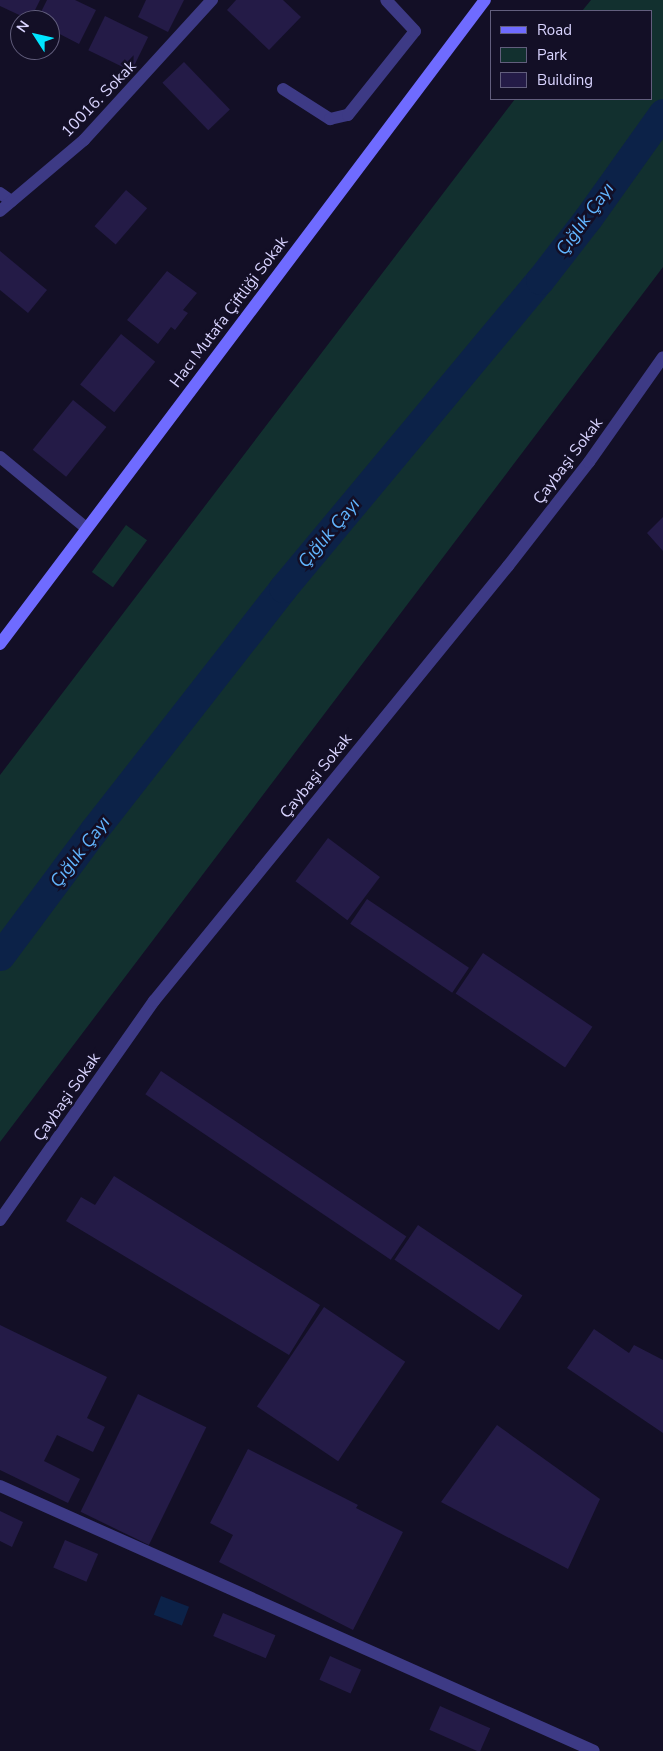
<!DOCTYPE html>
<html>
<head>
<meta charset="utf-8">
<style>
	body { margin:0 }
	#map { position:relative; width:663px; height:1751px; overflow:hidden; background:#130f26; font-family:"Nunito Sans",sans-serif }
	div>[style] { position:absolute }
	.green>* { inset:0; background:#12302f; transform-origin:0 0 }
	.water>* { inset:0; background:#0c2248; transform-origin:0 0 }
	.river>* { height:29px; margin:-14.5px; padding:0 14.5px; transform-origin:14.5px; border-radius:14.5px; background:#0c2248 }
	.building>* { inset:0; background:#241b47; transform-origin:0 0 }
	.street>* { height:12px; margin:-6px; padding:0 6px; transform-origin:6px; border-radius:6px; background:#3d3a85 }
	.secondary>* { height:12px; margin:-6px; padding:0 6px; transform-origin:6px; border-radius:6px; background:#6f6bff }
	span { translate:-50% -50%; white-space:nowrap; text-align:center; line-height:1.15; -webkit-text-stroke:5px #130f26; paint-order:stroke }
	.street-label { font-size:16px; color:#d9d4ff }
	.water-label { font-size:18px; color:#62b6ff; font-style:italic }
	.legend { position:absolute; left:490px; top:10px; width:162px; height:90px; box-sizing:border-box; background:#130f26; border:1px solid #625e7d; margin:0; padding:6px 9px; list-style:none; font-size:15px; color:#d9d4ff }
	.legend li { display:flex; align-items:center; gap:10px; height:25px }
	.legend b { width:25px; border:1px solid #625e7d }
	.north { position:absolute; left:10px; top:10px; width:50px; height:50px; box-sizing:border-box; background:#130f26; border:1px solid #625e7d; border-radius:50%; rotate:305deg; font-size:14px; font-weight:700; line-height:20px; text-align:center; color:#d9d4ff }
	.north::after { content:''; display:block; margin:auto; width:18px; height:22px; background:#00e5ff; clip-path:polygon(50% 0,100% 100%,50% 72%,0 100%) }
</style>
</head>
<body>
<div id="map">
	<div class="green">
		<div style="clip-path:polygon(591px 0,663px 0,663px 267px,0 1142px,0 775px,515px 99px,652px 99px,652px 11px,582px 11px)"></div>
		<div style="left:126px;top:525px;width:26px;height:58px;rotate:36deg"></div>
	</div>
	<div class="water">
		<div style="left:161px;top:1596px;width:30px;height:20px;rotate:21deg"></div>
	</div>
	<div class="river">
		<div style="left:0;top:956px;width:157px;rotate:-53.3deg"></div>
		<div style="left:94px;top:830px;width:307px;rotate:-52deg"></div>
		<div style="left:283px;top:588px;width:401px;rotate:-50.2deg"></div>
		<div style="left:540px;top:280px;width:78px;rotate:-52.3deg"></div>
		<div style="left:588px;top:218px;width:129px;rotate:-54.5deg"></div>
	</div>
	<div class="building">
		<div style="clip-path:polygon(0 0,40px 0,30px 20px,0 6px)"></div>
		<div style="clip-path:polygon(47px 0,75px 0,96px 10px,79px 44px,50px 29px,50px 20px,37px 20px)"></div>
		<div style="clip-path:polygon(146px 0,184px 0,168px 32px,138px 17px)"></div>
		<div style="clip-path:polygon(236px 0,283px 0,301px 17px,269px 50px,227px 10px)"></div>
		<div style="left:105px;top:16px;width:48px;height:38px;rotate:26deg"></div>
		<div style="left:184px;top:62px;width:66px;height:30px;rotate:46deg"></div>
		<div style="left:126px;top:190px;width:28px;height:48px;rotate:41deg"></div>
		<div style="clip-path:polygon(0 251px,47px 290px,28px 313px,0 290px)"></div>
		<div style="clip-path:polygon(167px 271px,197px 293px,183px 310px,188px 313px,175px 330px,171px 327px,158px 344px,127px 320px)"></div>
		<div style="left:121px;top:334px;width:44px;height:65px;rotate:39deg"></div>
		<div style="left:73px;top:400px;width:43px;height:64px;rotate:39deg"></div>
		<div style="clip-path:polygon(663px 517px,663px 551px,647px 533px)"></div>
		<div style="left:328px;top:838px;width:65px;height:54px;rotate:37deg"></div>
		<div style="left:367px;top:899px;width:123px;height:30px;rotate:34deg"></div>
		<div style="left:483px;top:953px;width:132px;height:49px;rotate:34deg"></div>
		<div style="left:161px;top:1071px;width:296px;height:28px;rotate:34deg"></div>
		<div style="clip-path:polygon(114px 1176px,320px 1305px,289px 1355px,66px 1221px,81px 1197px,95px 1205px)"></div>
		<div style="left:418px;top:1225px;width:126px;height:42px;rotate:34deg"></div>
		<div style="left:324px;top:1307px;width:98px;height:120px;rotate:34deg"></div>
		<div style="clip-path:polygon(0 1325px,107px 1377px,87px 1418px,105px 1427px,93px 1452px,57px 1435px,44px 1461px,80px 1479px,68px 1503px,0 1470px)"></div>
		<div style="clip-path:polygon(594px 1329px,629px 1353px,634px 1345px,663px 1360px,663px 1433px,567px 1368px)"></div>
		<div style="left:138px;top:1394px;width:76px;height:131px;rotate:26deg"></div>
		<div style="clip-path:polygon(497px 1425px,600px 1499px,568px 1569px,441px 1502px)"></div>
		<div style="clip-path:polygon(248px 1449px,358px 1505px,356px 1508px,403px 1532px,353px 1630px,219px 1562px,233px 1535px,210px 1523px)"></div>
		<div style="clip-path:polygon(0 1511px,23px 1522px,12px 1547px,0 1541px)"></div>
		<div style="left:65px;top:1540px;width:36px;height:30px;rotate:23deg"></div>
		<div style="left:223px;top:1613px;width:57px;height:25px;rotate:23deg"></div>
		<div style="left:330px;top:1656px;width:34px;height:26px;rotate:24deg"></div>
		<div style="left:440px;top:1706px;width:55px;height:26px;rotate:24deg"></div>
	</div>
	<div class="street">
		<div style="left:283px;top:89px;width:56px;rotate:32.6deg"></div>
		<div style="left:330px;top:119px;width:18px;rotate:-13deg"></div>
		<div style="left:348px;top:115px;width:107px;rotate:-51.4deg"></div>
		<div style="left:415px;top:31px;width:42px;rotate:-133.1deg"></div>
		<div style="left:0;top:193px;width:14px;rotate:36deg"></div>
		<div style="left:0;top:211px;width:110px;rotate:-40.2deg"></div>
		<div style="left:84px;top:140px;width:190px;rotate:-47.6deg"></div>
		<div style="left:0;top:457px;width:112px;rotate:39.5deg"></div>
		<div style="left:0;top:1220px;width:268px;rotate:-54.9deg"></div>
		<div style="left:154px;top:1001px;width:561px;rotate:-50.86deg"></div>
		<div style="left:508px;top:566px;width:132px;rotate:-52.1deg"></div>
		<div style="left:589px;top:462px;width:128px;rotate:-54.8deg"></div>
		<div style="left:0;top:1486px;width:650px;rotate:24.04deg"></div>
	</div>
	<div class="secondary">
		<div style="left:0;top:644px;width:806px;rotate:-53.02deg"></div>
	</div>
	<div class="street-label">
		<span style="left:99px;top:99px;rotate:-46deg">10016. Sokak</span>
		<span style="left:229px;top:312px;rotate:-53deg">Hacı Mutafa Çiftliği Sokak</span>
		<span style="left:568px;top:461px;rotate:-53deg">Çaybaşi Sokak</span>
		<span style="left:316px;top:776px;rotate:-51deg">Çaybaşi Sokak</span>
		<span style="left:67px;top:1097px;rotate:-55deg">Çaybaşi Sokak</span>
	</div>
	<div class="water-label">
		<span style="left:585px;top:219px;rotate:-54deg">Çığlık Çayı</span>
		<span style="left:329px;top:533px;rotate:-50deg">Çığlık Çayı</span>
		<span style="left:80px;top:852px;rotate:-52deg">Çığlık Çayı</span>
	</div>
	<ul class="legend">
	<li><b style="height:6px;background:#6f6bff"></b>Road</li>
	<li><b style="height:14px;background:#12302f"></b>Park</li>
	<li><b style="height:14px;background:#241b47"></b>Building</li>
	</ul>
	<div class="north">N</div>
</div>
</body>
</html>
